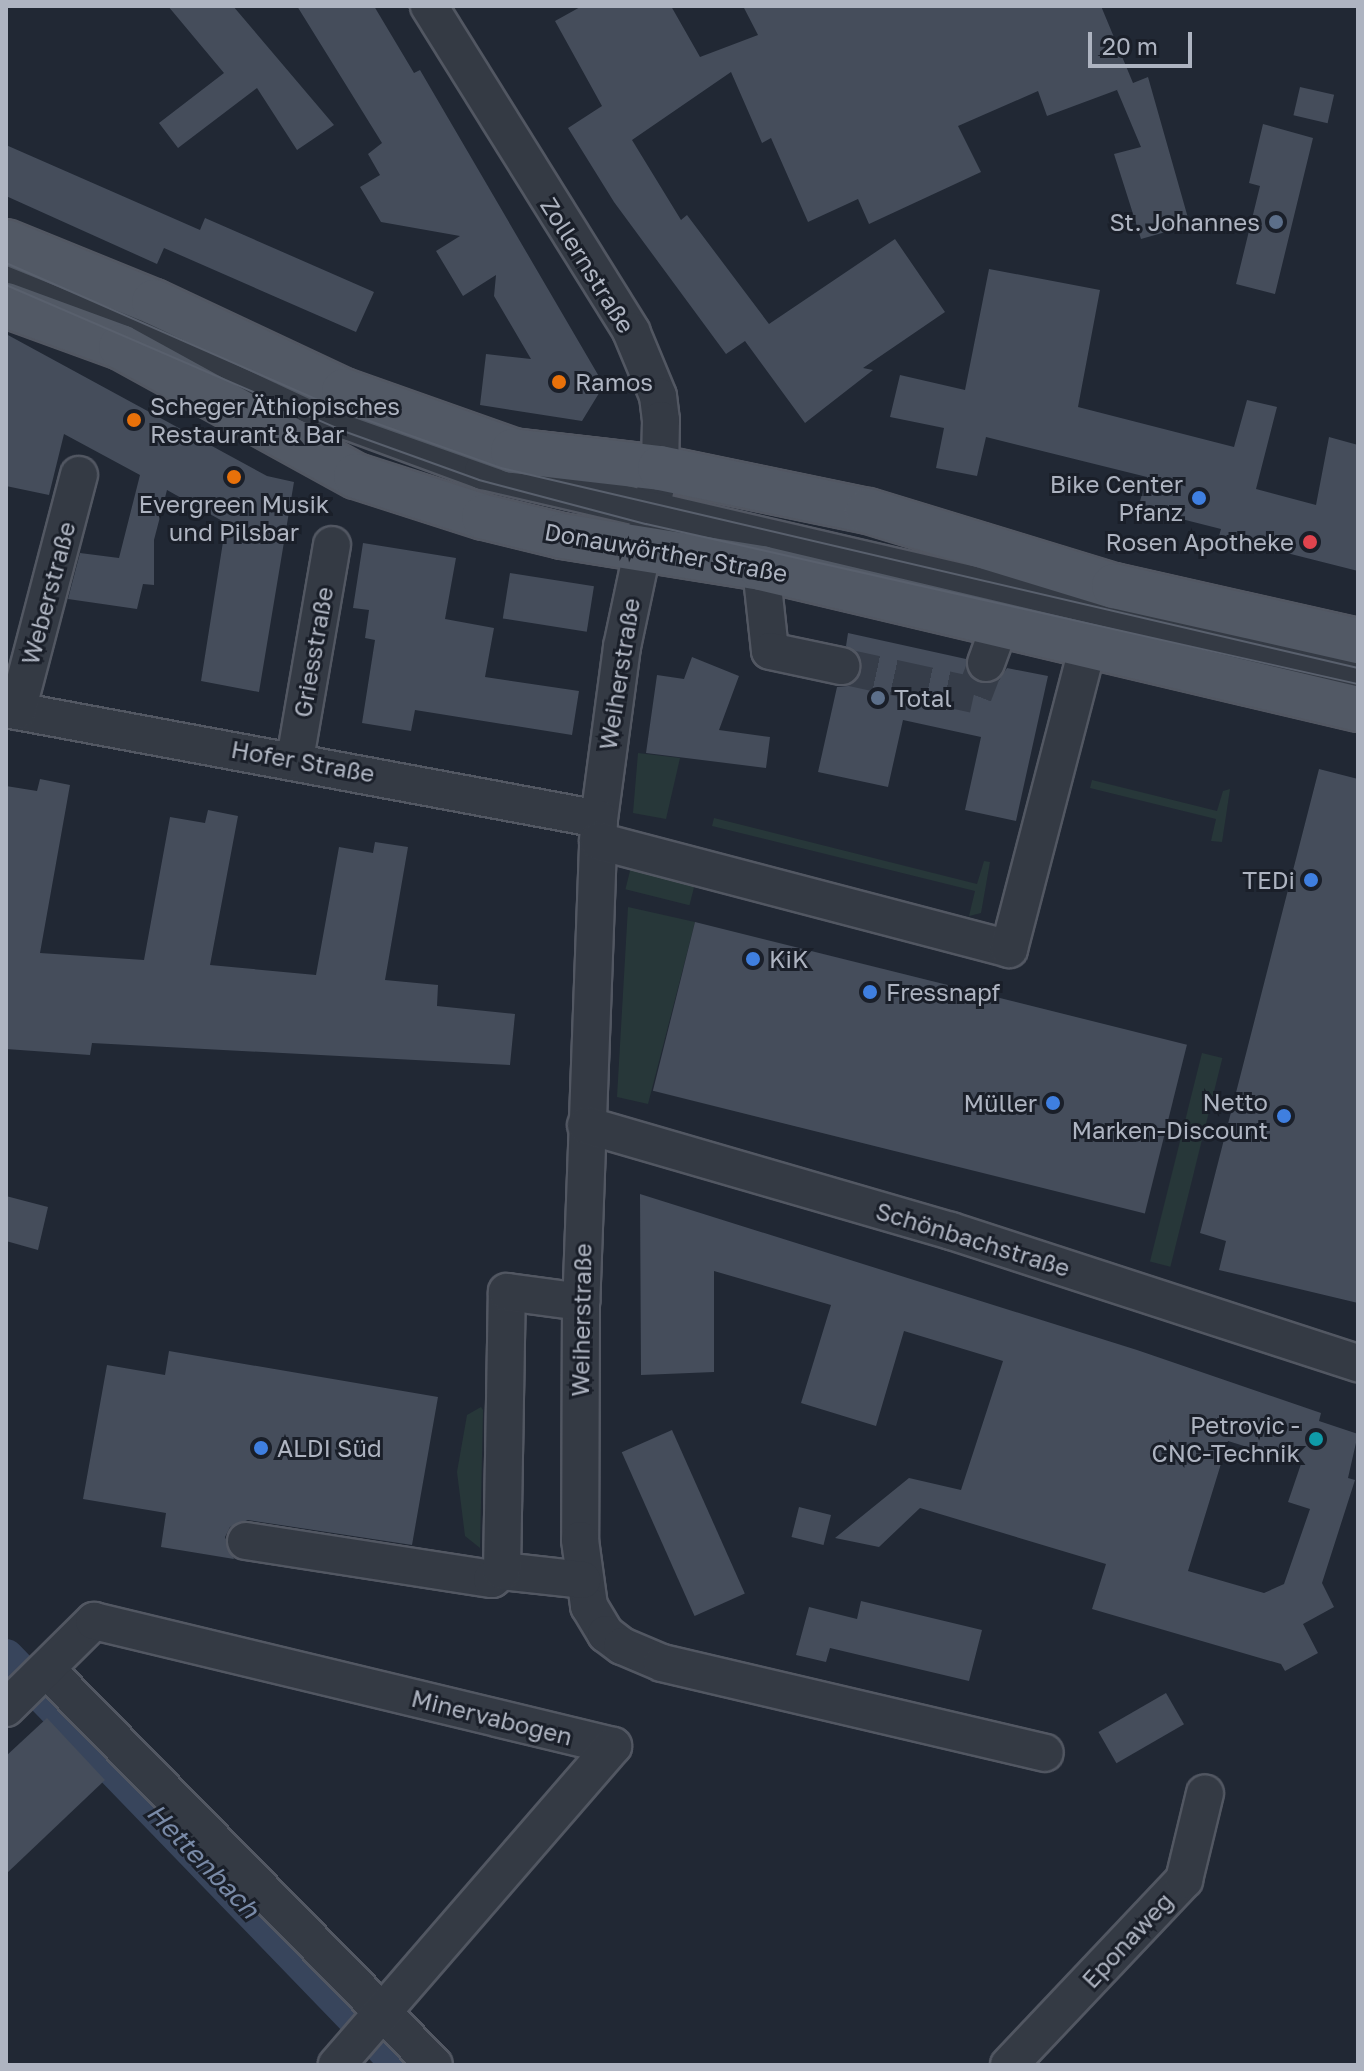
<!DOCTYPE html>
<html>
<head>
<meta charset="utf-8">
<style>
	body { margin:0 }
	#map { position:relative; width:1364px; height:2071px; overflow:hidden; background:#212834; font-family:"Golos Text",sans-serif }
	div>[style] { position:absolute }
	.green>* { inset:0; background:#273739; transform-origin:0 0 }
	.canal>* { height:36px; margin:-18px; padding:0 18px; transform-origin:18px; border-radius:18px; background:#38455c }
	.building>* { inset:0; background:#454d5b; transform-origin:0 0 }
	.minor-tunnel>* { height:36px; margin-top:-18px; transform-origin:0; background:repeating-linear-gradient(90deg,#363d49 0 36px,transparent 0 54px) }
	.roads { filter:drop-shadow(2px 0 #525762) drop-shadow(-2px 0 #525762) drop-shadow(0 2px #525762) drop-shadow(0 -2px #525762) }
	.minor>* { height:36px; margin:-18px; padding:0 18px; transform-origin:18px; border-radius:18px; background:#343a44 }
	.major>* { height:44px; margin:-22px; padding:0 22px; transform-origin:22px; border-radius:22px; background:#525965 }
	.tram>* { height:2px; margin:-1px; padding:0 1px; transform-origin:1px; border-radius:1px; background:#59606d }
	.dots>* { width:22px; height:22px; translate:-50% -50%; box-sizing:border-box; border:4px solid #1a1f29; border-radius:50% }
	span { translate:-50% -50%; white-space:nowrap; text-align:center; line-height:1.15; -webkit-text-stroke:6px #1a1f29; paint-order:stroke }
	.poi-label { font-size:24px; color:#aeb4c1 }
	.right { translate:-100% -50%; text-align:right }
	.left { translate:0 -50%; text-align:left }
	.street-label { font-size:24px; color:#aeb4c1 }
	.water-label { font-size:26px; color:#798aa7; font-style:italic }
	.frame { position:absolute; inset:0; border:8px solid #aeb4c1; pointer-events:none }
	.scale { position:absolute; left:1088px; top:32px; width:104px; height:36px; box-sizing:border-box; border:4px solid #aeb4c1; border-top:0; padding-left:10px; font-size:24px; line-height:28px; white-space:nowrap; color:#aeb4c1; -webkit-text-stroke:6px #1a1f29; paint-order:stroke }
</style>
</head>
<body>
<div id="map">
	<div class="green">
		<div style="clip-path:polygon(638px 753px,680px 758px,666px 819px,633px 813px)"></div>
		<div style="clip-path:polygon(1092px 780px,1217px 811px,1223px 791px,1230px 789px,1222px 842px,1211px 841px,1216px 819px,1090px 788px)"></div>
		<div style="clip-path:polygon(714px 818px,977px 884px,984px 861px,990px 862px,981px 913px,969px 916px,975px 891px,712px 826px)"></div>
		<div style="left:631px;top:867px;width:66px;height:23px;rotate:14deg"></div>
		<div style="clip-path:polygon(628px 907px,695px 922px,648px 1104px,617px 1097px)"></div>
		<div style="left:1202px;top:1053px;width:21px;height:215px;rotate:14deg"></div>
		<div style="clip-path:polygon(481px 1407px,483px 1410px,480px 1548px,465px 1536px,457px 1472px,467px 1415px)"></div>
	</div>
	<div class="canal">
		<div style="left:6px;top:1657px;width:567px;rotate:46deg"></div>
	</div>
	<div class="building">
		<div style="clip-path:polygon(168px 6px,233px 6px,334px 125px,297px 150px,257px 88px,178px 148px,159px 123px,224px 73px)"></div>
		<div style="clip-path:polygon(297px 6px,374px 6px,414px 73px,420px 70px,604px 385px,582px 421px,480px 405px,486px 354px,531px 359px,494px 296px,496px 275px,463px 296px,436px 251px,460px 236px,381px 222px,360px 187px,380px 175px,368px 154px,382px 143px)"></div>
		<div style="clip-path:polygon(582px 6px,671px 6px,700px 57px,758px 35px,743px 6px,1101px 6px,1133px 83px,1148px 77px,1190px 225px,1141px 239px,1114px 154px,1141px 147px,1117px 90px,1125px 87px,1047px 116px,1038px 91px,958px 126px,981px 172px,869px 224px,858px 199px,808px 222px,771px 138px,762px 143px,731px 72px,632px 140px,681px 220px,687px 215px,769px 324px,895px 239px,945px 312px,863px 368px,873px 370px,805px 423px,745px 341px,726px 354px,614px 202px,568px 128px,602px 106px,555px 21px)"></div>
		<div style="left:1300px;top:87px;width:35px;height:29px;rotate:13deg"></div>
		<div style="clip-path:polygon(1263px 124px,1313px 138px,1275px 294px,1236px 284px,1260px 186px,1249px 183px)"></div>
		<div style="clip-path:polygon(6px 145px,200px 230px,205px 218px,374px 292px,356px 332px,164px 248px,157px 264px,6px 196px)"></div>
		<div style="clip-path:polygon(989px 269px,1100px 290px,1078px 407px,1234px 447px,1247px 400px,1277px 407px,1256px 489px,1316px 505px,1329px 437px,1358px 445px,1358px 571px,1219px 536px,1221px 529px,1138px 508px,1147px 477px,986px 437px,977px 476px,936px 468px,944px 428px,890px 417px,900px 375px,965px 390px)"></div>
		<div style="clip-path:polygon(6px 334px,267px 476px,294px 482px,259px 692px,201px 681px,226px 523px,167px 490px,154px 540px,154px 585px,143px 584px,137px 609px,68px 599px,80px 553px,119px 558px,140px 475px,64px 434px,49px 495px,6px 486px)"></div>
		<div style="clip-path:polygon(363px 543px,456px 558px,445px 619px,494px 628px,485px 677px,579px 691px,572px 735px,415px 710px,411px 731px,362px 723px,375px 640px,365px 638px,369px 610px,353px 608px)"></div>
		<div style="left:510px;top:573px;width:85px;height:46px;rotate:9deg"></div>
		<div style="clip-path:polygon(848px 633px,966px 659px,969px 676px,980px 683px,999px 680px,1007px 668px,1048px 676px,1016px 821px,965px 810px,981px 737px,903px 720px,888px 787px,818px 772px,837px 687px,848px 686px,861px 671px,861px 659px,846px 646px)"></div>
		<div style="clip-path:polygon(692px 657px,739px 676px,719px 730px,770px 737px,766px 768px,646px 753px,657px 675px,684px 679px)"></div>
		<div style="clip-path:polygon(1319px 769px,1358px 779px,1358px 1303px,1219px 1270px,1226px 1241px,1200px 1233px)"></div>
		<div style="clip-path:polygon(40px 779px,70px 785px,40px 953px,144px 960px,170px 817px,205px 823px,208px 810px,238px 816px,210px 965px,316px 975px,339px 847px,373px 853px,375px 842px,408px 847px,385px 980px,438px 985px,437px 1006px,515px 1014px,510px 1065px,92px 1043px,90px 1055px,6px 1049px,6px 786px,37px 791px)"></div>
		<div style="left:695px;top:922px;width:507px;height:174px;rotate:14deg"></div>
		<div style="clip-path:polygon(evenodd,640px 1194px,1137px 1350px,1321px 1413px,1319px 1421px,1358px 1434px,1348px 1478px,1355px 1480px,1322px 1583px,1334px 1607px,1303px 1624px,1318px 1653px,1285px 1671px,1281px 1664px,1092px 1609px,1106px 1564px,920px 1508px,879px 1547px,835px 1538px,909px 1478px,961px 1490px,1003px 1361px,904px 1331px,876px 1426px,801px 1403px,831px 1305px,714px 1271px,714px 1372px,641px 1375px,640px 1194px,1228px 1441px,1301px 1464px,1288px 1502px,1310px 1509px,1284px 1584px,1264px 1593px,1188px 1571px,1228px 1441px)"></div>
		<div style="clip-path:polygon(6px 1196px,48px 1207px,38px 1250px,6px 1241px)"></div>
		<div style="clip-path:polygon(169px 1351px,438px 1397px,412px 1545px,248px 1520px,230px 1527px,225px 1537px,234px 1559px,161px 1547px,166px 1513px,83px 1499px,107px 1365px,165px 1375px)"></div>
		<div style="left:672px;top:1430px;width:179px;height:55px;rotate:66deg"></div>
		<div style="left:799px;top:1507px;width:33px;height:31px;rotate:14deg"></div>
		<div style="clip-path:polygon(861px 1601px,982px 1630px,969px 1681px,830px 1648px,826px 1662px,796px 1655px,809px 1607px,857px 1619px)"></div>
		<div style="left:1166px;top:1693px;width:36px;height:78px;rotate:60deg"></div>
		<div style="clip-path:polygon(47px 1718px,105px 1780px,6px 1874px,6px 1756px)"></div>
	</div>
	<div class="minor-tunnel">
		<div style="left:841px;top:666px;width:136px;rotate:12.3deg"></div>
		<div style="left:974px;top:695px;width:34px;rotate:-69deg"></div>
	</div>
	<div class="roads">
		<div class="minor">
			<div style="left:429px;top:6px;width:383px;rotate:58.1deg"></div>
			<div style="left:631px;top:331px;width:70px;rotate:67.4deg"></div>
			<div style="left:658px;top:396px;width:24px;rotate:83deg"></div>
			<div style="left:661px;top:420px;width:48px;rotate:91.2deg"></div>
			<div style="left:660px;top:468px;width:183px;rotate:102deg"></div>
			<div style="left:622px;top:647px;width:174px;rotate:97.6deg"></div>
			<div style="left:599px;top:819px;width:483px;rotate:92.1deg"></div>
			<div style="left:581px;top:1302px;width:238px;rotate:90.2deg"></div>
			<div style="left:580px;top:1540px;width:67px;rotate:82.2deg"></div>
			<div style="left:589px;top:1606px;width:33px;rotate:59deg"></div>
			<div style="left:606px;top:1634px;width:20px;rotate:37deg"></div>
			<div style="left:622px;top:1646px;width:43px;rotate:23deg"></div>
			<div style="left:662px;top:1663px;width:393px;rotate:13.2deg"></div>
			<div style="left:6px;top:274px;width:374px;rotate:23.3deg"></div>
			<div style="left:350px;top:422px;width:142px;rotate:20.2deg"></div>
			<div style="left:483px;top:471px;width:898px;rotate:13.06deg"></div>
			<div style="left:761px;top:568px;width:83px;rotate:83.8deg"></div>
			<div style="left:770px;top:651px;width:73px;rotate:11.9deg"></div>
			<div style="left:986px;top:663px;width:44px;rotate:-69.9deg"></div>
			<div style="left:6px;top:709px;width:603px;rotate:10.51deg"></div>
			<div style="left:17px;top:711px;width:244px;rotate:-75.3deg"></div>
			<div style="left:295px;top:759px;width:217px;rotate:-80.2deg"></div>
			<div style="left:598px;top:841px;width:425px;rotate:14.7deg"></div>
			<div style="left:1009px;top:949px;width:317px;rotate:-75.4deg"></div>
			<div style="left:586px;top:1125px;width:380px;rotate:16.2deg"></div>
			<div style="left:951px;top:1231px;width:428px;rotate:18deg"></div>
			<div style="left:246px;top:1541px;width:249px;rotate:8.8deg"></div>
			<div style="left:492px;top:1579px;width:13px;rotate:-39deg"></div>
			<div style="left:502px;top:1571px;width:81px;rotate:6.3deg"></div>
			<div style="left:502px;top:1571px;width:279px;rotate:-89deg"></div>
			<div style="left:507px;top:1292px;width:75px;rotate:7.7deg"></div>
			<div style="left:46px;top:1669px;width:554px;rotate:45.58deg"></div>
			<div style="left:6px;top:1708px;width:124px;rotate:-44.7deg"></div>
			<div style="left:94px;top:1621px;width:534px;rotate:13.54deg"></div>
			<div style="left:613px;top:1746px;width:422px;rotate:130.9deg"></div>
			<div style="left:1009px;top:2065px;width:255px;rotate:-46.6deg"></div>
			<div style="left:1184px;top:1880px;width:89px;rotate:-76.4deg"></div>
		</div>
		<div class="major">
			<div style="left:6px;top:242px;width:160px;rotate:22.1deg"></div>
			<div style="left:154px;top:302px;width:210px;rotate:25.1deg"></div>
			<div style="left:344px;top:391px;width:179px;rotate:19.5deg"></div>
			<div style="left:513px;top:451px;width:148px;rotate:6.6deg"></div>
			<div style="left:660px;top:468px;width:212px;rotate:11.7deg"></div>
			<div style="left:868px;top:511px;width:257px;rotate:17deg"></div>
			<div style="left:1114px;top:586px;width:250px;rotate:12.7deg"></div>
			<div style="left:6px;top:305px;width:122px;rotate:20.1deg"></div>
			<div style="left:121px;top:347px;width:268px;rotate:28.8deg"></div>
			<div style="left:356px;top:476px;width:134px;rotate:17.8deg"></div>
			<div style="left:484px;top:517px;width:80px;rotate:13.7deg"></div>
			<div style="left:562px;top:536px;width:202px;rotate:9.1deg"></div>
			<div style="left:761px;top:568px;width:613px;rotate:13.29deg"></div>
		</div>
	</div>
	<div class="tram">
		<div style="left:6px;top:263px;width:379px;rotate:23.7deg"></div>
		<div style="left:353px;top:415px;width:157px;rotate:19.7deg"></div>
		<div style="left:501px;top:468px;width:880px;rotate:13.14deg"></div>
		<div style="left:6px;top:285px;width:370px;rotate:23.4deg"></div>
		<div style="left:346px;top:432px;width:141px;rotate:19.8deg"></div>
		<div style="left:479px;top:480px;width:173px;rotate:14.8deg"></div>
		<div style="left:646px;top:524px;width:730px;rotate:12.67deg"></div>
	</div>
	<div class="dots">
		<div style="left:1276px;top:222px;background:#5c6f8a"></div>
		<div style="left:559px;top:382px;background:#e8710a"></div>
		<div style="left:134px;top:420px;background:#e8710a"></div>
		<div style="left:234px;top:477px;background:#e8710a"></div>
		<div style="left:1199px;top:498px;background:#3f7fe0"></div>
		<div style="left:1310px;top:542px;background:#e0444e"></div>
		<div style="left:878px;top:698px;background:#5c6f8a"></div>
		<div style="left:1311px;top:880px;background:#3f7fe0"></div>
		<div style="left:753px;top:959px;background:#3f7fe0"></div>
		<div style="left:870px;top:992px;background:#3f7fe0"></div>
		<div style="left:1053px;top:1103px;background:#3f7fe0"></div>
		<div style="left:1284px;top:1116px;background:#3f7fe0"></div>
		<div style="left:1316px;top:1439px;background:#0f9aa8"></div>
		<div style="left:261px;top:1448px;background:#3f7fe0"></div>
	</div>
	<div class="poi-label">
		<span class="right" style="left:1260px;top:222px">St. Johannes</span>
		<span class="left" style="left:575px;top:382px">Ramos</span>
		<span class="left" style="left:150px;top:420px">Scheger Äthiopisches<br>Restaurant &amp; Bar</span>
		<span class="right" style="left:1183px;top:498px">Bike Center<br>Pfanz</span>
		<span style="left:234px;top:518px">Evergreen Musik<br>und Pilsbar</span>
		<span class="right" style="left:1294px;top:542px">Rosen Apotheke</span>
		<span class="left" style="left:894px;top:698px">Total</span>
		<span class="right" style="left:1295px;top:880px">TEDi</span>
		<span class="left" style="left:769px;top:959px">KiK</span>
		<span class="left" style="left:886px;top:992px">Fressnapf</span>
		<span class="right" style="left:1268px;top:1116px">Netto<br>Marken-Discount</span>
		<span class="right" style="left:1037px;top:1103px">Müller</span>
		<span class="right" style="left:1300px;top:1439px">Petrovic -<br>CNC-Technik</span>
		<span class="left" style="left:277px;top:1448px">ALDI Süd</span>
	</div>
	<div class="street-label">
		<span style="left:588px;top:265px;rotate:58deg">Zollernstraße</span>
		<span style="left:666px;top:552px;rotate:10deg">Donauwörther Straße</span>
		<span style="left:48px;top:593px;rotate:-75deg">Weberstraße</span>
		<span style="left:313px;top:652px;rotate:-80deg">Griesstraße</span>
		<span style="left:619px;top:674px;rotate:-81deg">Weiherstraße</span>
		<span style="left:303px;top:761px;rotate:10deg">Hofer Straße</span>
		<span style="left:973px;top:1239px;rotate:17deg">Schönbachstraße</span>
		<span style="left:581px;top:1320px;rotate:-89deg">Weiherstraße</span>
		<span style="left:492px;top:1717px;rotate:14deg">Minervabogen</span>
		<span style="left:1127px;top:1940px;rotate:-47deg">Eponaweg</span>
	</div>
	<div class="water-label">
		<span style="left:203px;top:1861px;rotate:46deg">Hettenbach</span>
	</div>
	<div class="frame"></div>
	<div class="scale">20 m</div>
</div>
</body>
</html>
